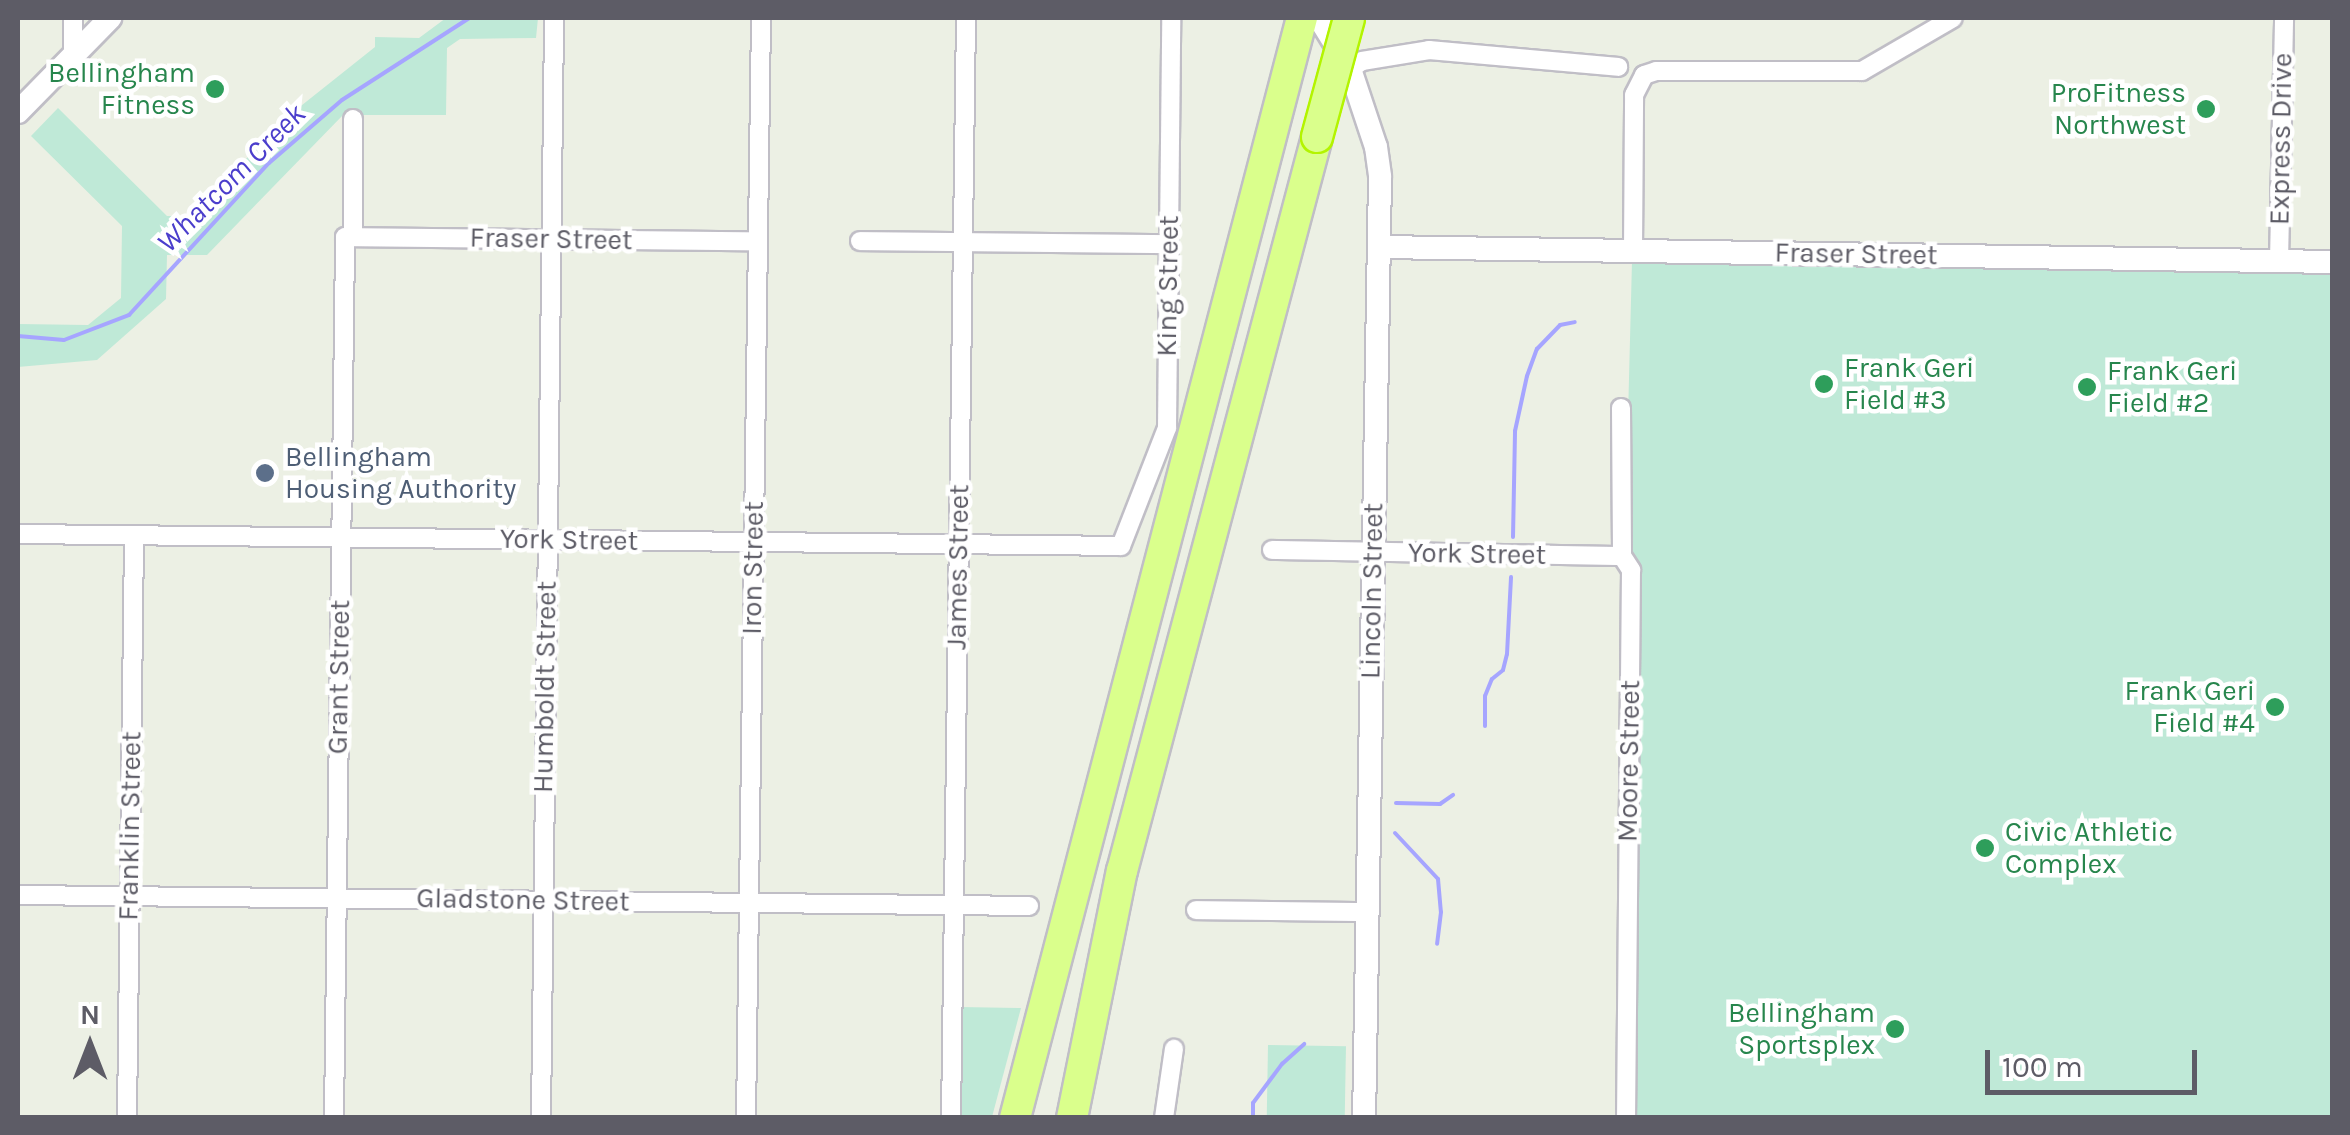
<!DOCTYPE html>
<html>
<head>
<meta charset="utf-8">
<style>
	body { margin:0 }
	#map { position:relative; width:2350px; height:1135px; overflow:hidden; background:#ecf0e4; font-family:Karla,sans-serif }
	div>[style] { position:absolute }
	.green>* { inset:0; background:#bfe9d7; transform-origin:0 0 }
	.stream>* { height:4px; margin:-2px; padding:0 2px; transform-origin:2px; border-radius:2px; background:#a6a5ff }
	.roads { filter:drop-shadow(2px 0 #c0bec6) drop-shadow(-2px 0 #c0bec6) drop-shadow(0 2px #c0bec6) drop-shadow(0 -2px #c0bec6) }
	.street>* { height:18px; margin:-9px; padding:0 9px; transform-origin:9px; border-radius:9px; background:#fff }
	.secondary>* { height:22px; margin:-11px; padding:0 11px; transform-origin:11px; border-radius:11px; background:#fff }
	.highway>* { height:30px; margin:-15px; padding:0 15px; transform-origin:15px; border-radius:15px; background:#daff8c }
	.bridges { filter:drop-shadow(2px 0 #b3f400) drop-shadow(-2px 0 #b3f400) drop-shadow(0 2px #b3f400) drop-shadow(0 -2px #b3f400) }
	.highway-bridge>* { height:30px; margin:-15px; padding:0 15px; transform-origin:15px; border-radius:15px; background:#daff8c }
	.dots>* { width:28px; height:28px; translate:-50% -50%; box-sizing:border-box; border:5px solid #fff; border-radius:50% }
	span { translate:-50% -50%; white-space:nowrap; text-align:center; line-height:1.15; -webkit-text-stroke:9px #fff; paint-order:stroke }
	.leisure-label { font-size:28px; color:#27864d }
	.right { translate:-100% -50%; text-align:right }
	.left { translate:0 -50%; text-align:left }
	.street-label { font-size:28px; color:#5d5c66 }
	.service-label { font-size:28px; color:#4e5e75 }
	.water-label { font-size:30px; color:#4b3ecc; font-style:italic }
	.frame { position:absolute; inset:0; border:20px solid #5d5c66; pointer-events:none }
	.north { position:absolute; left:40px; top:995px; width:100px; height:100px; -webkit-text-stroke:8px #fff; paint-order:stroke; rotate:0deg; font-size:28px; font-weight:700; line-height:40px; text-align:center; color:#5d5c66 }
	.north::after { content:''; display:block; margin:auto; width:35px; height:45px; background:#5d5c66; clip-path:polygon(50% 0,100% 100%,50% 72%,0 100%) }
	.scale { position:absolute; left:1985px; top:1050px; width:212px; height:45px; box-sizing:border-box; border:5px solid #5d5c66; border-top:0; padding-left:12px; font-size:30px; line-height:35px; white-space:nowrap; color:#5d5c66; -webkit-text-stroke:8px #fff; paint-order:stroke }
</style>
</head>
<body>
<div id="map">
	<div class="green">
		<div style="clip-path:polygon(446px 18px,538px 18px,536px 38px,460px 39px,447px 48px,446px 115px,343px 115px,207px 255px,167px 255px,166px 299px,97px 360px,18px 367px,18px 324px,88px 325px,121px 298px,122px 226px,31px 136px,58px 108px,167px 216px,192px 216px,282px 121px,375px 47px,375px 37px,419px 38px)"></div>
		<div style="clip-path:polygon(1632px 261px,2332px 273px,2332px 1117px,1633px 1117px,1640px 578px,1625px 535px)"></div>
		<div style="clip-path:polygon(960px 1007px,1021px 1008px,992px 1117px,958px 1118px)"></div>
		<div style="left:1268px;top:1045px;width:78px;height:72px;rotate:1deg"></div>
	</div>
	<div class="stream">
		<div style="left:18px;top:336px;width:46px;rotate:5deg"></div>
		<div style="left:64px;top:340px;width:70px;rotate:-21deg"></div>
		<div style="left:129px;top:315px;width:207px;rotate:-47.4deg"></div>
		<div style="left:269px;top:163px;width:96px;rotate:-40.8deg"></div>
		<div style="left:342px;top:100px;width:151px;rotate:-32.8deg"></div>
		<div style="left:1513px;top:537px;width:106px;rotate:-88.9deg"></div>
		<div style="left:1515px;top:431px;width:56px;rotate:-77.7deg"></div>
		<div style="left:1527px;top:376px;width:29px;rotate:-70deg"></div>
		<div style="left:1537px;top:349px;width:33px;rotate:-46deg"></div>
		<div style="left:1560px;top:325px;width:15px;rotate:-11deg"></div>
		<div style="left:1485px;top:726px;width:30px;rotate:-90deg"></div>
		<div style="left:1485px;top:696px;width:18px;rotate:-68deg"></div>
		<div style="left:1492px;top:679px;width:14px;rotate:-39deg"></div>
		<div style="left:1503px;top:670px;width:16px;rotate:-76deg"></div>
		<div style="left:1507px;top:654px;width:77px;rotate:-87deg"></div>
		<div style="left:1396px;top:803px;width:44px;rotate:1.3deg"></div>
		<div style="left:1440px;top:804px;width:16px;rotate:-35deg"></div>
		<div style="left:1395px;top:833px;width:63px;rotate:46.9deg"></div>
		<div style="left:1438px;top:879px;width:33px;rotate:85deg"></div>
		<div style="left:1441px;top:912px;width:32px;rotate:97deg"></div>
		<div style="left:1253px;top:1118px;width:15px;rotate:-90deg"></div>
		<div style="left:1253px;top:1103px;width:49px;rotate:-53.4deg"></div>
		<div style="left:1282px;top:1064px;width:30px;rotate:-42deg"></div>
	</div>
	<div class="roads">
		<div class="street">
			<div style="left:73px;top:18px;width:38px;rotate:90deg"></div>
			<div style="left:1350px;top:69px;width:14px;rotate:-34deg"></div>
			<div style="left:1362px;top:61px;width:68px;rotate:-9.3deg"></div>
			<div style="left:1429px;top:50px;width:190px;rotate:5.1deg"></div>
			<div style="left:353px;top:237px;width:118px;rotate:-90deg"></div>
			<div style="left:860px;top:241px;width:308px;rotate:0.6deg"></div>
			<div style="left:1633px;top:251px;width:156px;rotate:-89.6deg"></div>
			<div style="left:1634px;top:95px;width:22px;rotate:-63deg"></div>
			<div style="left:1644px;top:75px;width:13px;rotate:-18deg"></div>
			<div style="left:1656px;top:71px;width:206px"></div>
			<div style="left:1862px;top:71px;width:105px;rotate:-30.2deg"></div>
			<div style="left:2279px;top:261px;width:243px;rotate:-88.8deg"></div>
			<div style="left:1621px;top:408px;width:148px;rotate:89.6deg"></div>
			<div style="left:1622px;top:556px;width:17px;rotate:57deg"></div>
			<div style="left:1631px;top:570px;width:548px;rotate:90.52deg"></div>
			<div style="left:18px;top:534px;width:1103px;rotate:0.62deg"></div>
			<div style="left:1121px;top:546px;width:127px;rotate:-68.7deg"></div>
			<div style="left:1167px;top:428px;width:410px;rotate:-89.4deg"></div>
			<div style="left:1272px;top:550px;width:350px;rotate:1deg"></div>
			<div style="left:18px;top:895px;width:1011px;rotate:0.62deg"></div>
			<div style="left:1196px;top:910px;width:172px;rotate:0.7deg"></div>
			<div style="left:127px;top:1118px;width:583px;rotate:-89.31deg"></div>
			<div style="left:334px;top:1118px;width:881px;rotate:-89.28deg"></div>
			<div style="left:345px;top:237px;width:413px;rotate:0.6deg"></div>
			<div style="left:541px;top:1118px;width:1100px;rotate:-89.32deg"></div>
			<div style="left:746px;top:1118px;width:1100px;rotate:-89.22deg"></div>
			<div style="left:951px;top:1118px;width:1100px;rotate:-89.22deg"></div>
			<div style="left:1164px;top:1118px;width:70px;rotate:-81.8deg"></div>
		</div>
		<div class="secondary">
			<div style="left:1319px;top:18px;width:26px;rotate:58deg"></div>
			<div style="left:1350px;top:69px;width:82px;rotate:71.6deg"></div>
			<div style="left:1376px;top:147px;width:30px;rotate:82deg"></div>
			<div style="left:1380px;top:177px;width:941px;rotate:90.97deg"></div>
			<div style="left:18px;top:112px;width:132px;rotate:-45.6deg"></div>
			<div style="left:1380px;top:247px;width:952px;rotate:0.9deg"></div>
		</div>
		<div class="highway">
			<div style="left:1015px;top:1118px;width:1137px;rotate:-75.38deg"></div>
			<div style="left:1072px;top:1118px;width:252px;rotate:-78.6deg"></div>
			<div style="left:1122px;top:871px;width:759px;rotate:-75.12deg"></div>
		</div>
	</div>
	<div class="bridges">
		<div class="highway-bridge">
			<div style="left:1317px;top:137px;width:123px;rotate:-74.9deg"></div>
		</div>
	</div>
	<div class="dots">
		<div style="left:215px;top:89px;background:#2e9e5b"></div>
		<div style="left:2206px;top:109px;background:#2e9e5b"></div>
		<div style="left:1824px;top:384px;background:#2e9e5b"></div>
		<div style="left:2087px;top:387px;background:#2e9e5b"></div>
		<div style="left:265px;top:473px;background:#5c6f8a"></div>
		<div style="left:2275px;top:707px;background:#2e9e5b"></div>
		<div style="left:1985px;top:848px;background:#2e9e5b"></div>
		<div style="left:1895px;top:1029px;background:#2e9e5b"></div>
	</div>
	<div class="leisure-label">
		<span class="right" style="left:195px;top:89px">Bellingham<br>Fitness</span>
		<span class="right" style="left:2186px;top:109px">ProFitness<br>Northwest</span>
		<span class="left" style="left:1844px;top:384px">Frank Geri<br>Field #3</span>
		<span class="left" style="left:2107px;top:387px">Frank Geri<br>Field #2</span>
		<span class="right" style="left:2255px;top:707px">Frank Geri<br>Field #4</span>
		<span class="left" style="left:2005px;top:848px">Civic Athletic<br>Complex</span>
		<span class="right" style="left:1875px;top:1029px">Bellingham<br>Sportsplex</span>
	</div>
	<div class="street-label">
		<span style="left:2281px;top:139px;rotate:-89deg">Express Drive</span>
		<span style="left:551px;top:239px;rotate:1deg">Fraser Street</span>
		<span style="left:1856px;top:254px;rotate:1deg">Fraser Street</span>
		<span style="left:1168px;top:286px;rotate:-89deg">King Street</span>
		<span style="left:569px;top:540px;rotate:1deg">York Street</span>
		<span style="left:1477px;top:554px;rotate:1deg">York Street</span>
		<span style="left:958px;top:567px;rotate:-89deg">James Street</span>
		<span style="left:753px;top:568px;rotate:-89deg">Iron Street</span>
		<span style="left:1372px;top:591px;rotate:-89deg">Lincoln Street</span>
		<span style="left:339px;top:677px;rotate:-89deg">Grant Street</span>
		<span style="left:545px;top:687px;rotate:-89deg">Humboldt Street</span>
		<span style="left:1629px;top:761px;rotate:-89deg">Moore Street</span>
		<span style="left:130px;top:826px;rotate:-89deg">Franklin Street</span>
		<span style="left:523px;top:900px;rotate:1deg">Gladstone Street</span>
	</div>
	<div class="service-label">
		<span class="left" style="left:285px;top:473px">Bellingham<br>Housing Authority</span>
	</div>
	<div class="water-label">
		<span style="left:231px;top:178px;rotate:-45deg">Whatcom Creek</span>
	</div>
	<div class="frame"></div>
	<div class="north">N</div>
	<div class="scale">100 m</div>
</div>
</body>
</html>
